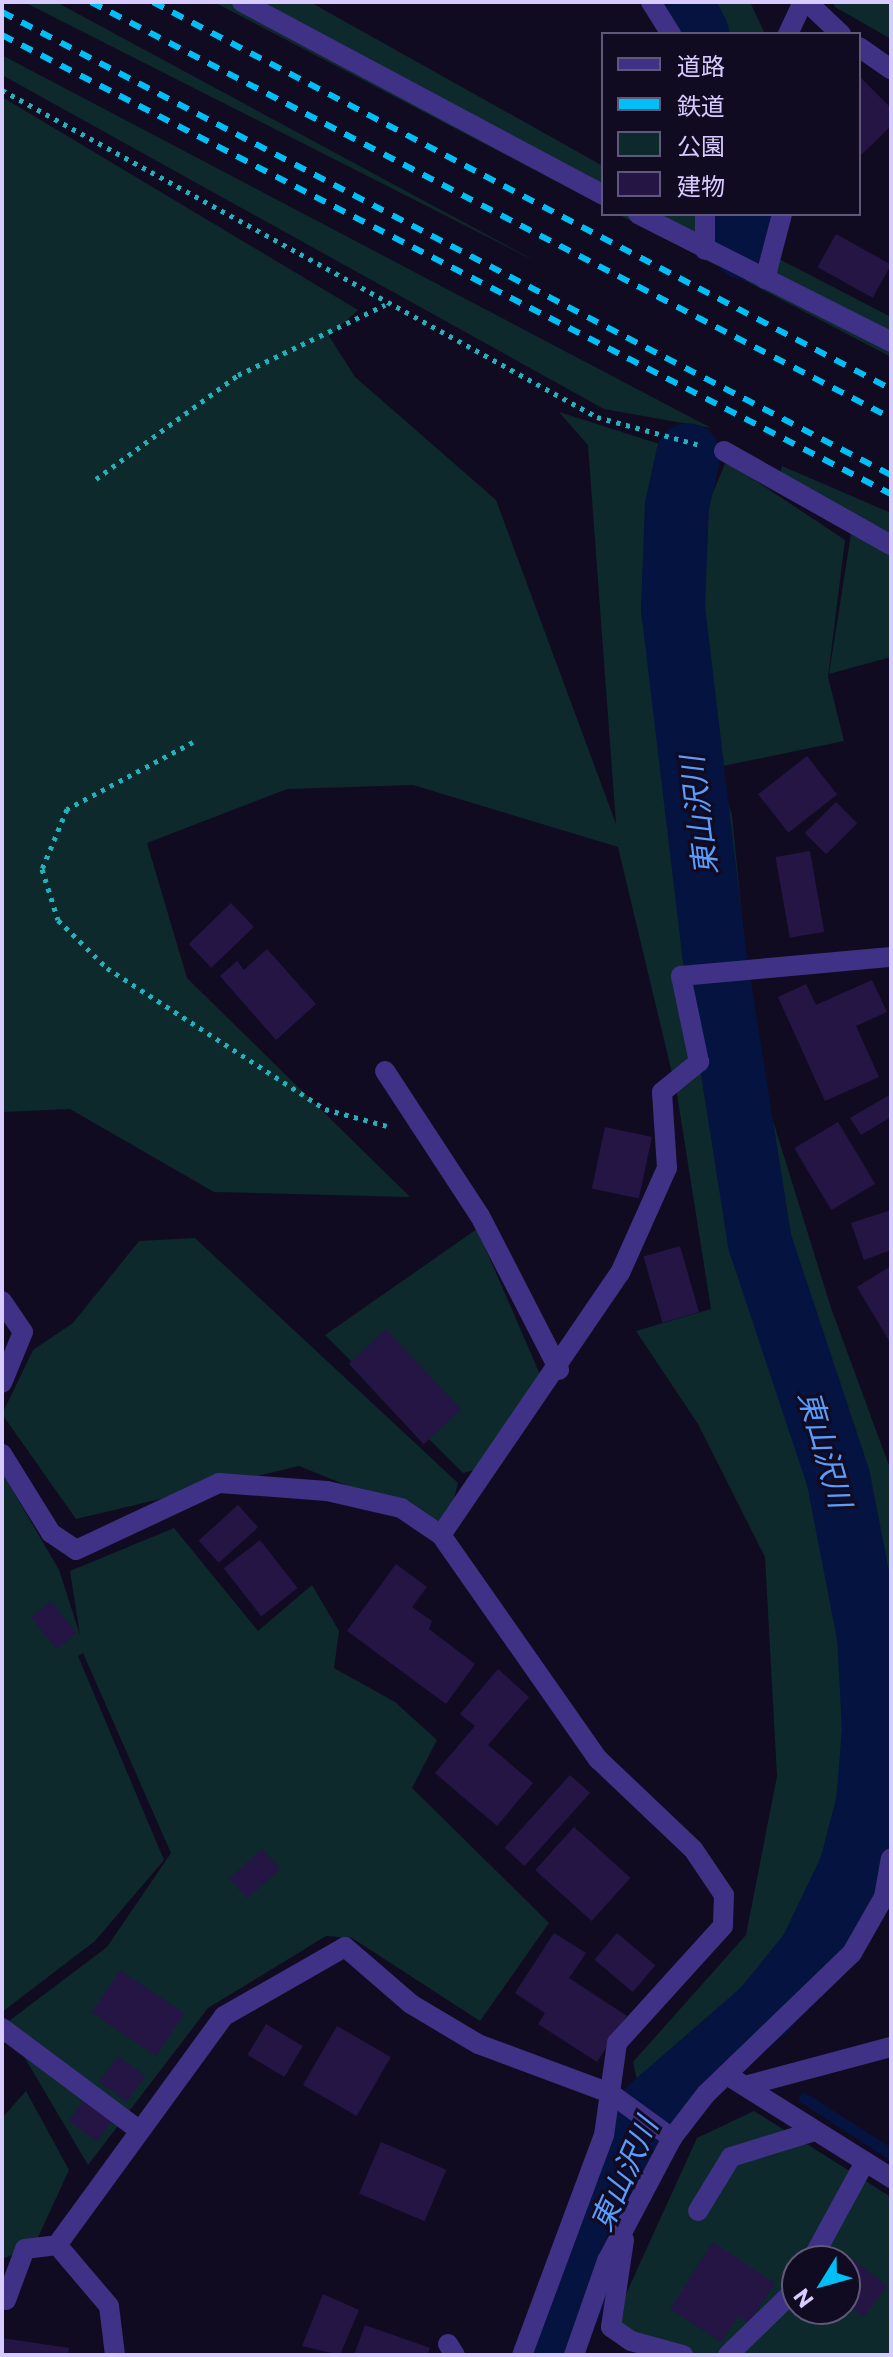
<!DOCTYPE html>
<html>
<head>
<meta charset="utf-8">
<style>
	body { margin:0 }
	#map { position:relative; width:893px; height:2357px; overflow:hidden; background:#110b21; font-family:Commissioner,"Noto Sans JP",sans-serif }
	div>[style] { position:absolute }
	.green>* { inset:0; background:#0d292c }
	.stream>* { height:11px; margin:-5.5px; padding:0 5.5px; transform-origin:5.5px; border-radius:5.5px; background:#051340 }
	.river>* { height:64px; margin:-32px; padding:0 32px; transform-origin:32px; border-radius:32px; background:#051340 }
	.building>* { inset:0; background:#241544; transform-origin:0 0 }
	.path>* { height:5px; margin-top:-2.5px; transform-origin:0; background:repeating-linear-gradient(90deg,#22b2bc 0 4px,transparent 0 10px) }
	.service>* { height:20px; margin:-10px; padding:0 10px; transform-origin:10px; border-radius:10px; background:#3f3185 }
	.minor>* { height:20px; margin:-10px; padding:0 10px; transform-origin:10px; border-radius:10px; background:#3f3185 }
	.rail>* { height:6px; margin-top:-3px; transform-origin:0; background:repeating-linear-gradient(90deg,#00bff6 0 12px,transparent 0 22px) }
	span { translate:-50% -50%; white-space:nowrap; text-align:center; line-height:1.15; -webkit-text-stroke:6px #110b21; paint-order:stroke }
	.water-label { font-size:30px; color:#599eff; font-style:italic }
	.frame { position:absolute; inset:0; border:4px solid #d7cbff; pointer-events:none }
	.legend { position:absolute; left:601px; top:32px; width:260px; height:184px; box-sizing:border-box; background:#110b21; border:2px solid #60587a; margin:0; padding:10px 14px; list-style:none; font-size:24px; color:#d7cbff }
	.legend li { display:flex; align-items:center; gap:16px; height:40px }
	.legend b { width:40px; border:2px solid #60587a }
	.north { position:absolute; left:781px; top:2245px; width:80px; height:80px; box-sizing:border-box; background:#110b21; border:2px solid #60587a; border-radius:50%; rotate:233deg; font-size:22px; font-weight:700; line-height:32px; text-align:center; color:#d7cbff }
	.north::after { content:''; display:block; margin:auto; width:28px; height:36px; background:#00bff6; clip-path:polygon(50% 0,100% 100%,50% 72%,0 100%) }
</style>
</head>
<body>
<div id="map">
	<div class="green">
		<div style="clip-path:polygon(24px 2px,56px 2px,541px 264px)"></div>
		<div style="clip-path:polygon(214px 2px,310px 2px,603px 166px,603px 206px)"></div>
		<div style="clip-path:polygon(651px 2px,750px 2px,765px 34px,671px 34px)"></div>
		<div style="clip-path:polygon(833px 2px,891px 2px,891px 39px,835px 7px)"></div>
		<div style="clip-path:polygon(2px 55px,13px 61px,711px 428px,604px 409px,2px 75px)"></div>
		<div style="clip-path:polygon(2px 97px,358px 310px,329px 336px,355px 377px,496px 500px,616px 824px,588px 445px,559px 412px,719px 463px,712px 495px,726px 461px,845px 540px,828px 677px,844px 741px,718px 767px,732px 816px,757px 1069px,831px 1308px,891px 1471px,891px 1764px,853px 1929px,747px 2043px,664px 2107px,640px 2094px,633px 2062px,746px 1935px,777px 1776px,765px 1557px,698px 1424px,636px 1331px,711px 1309px,677px 1094px,618px 847px,413px 785px,287px 789px,147px 843px,187px 978px,410px 1197px,214px 1192px,70px 1109px,2px 1112px)"></div>
		<div style="clip-path:polygon(618px 214px,693px 214px,712px 224px,712px 214px,758px 214px,754px 246px,891px 317px,891px 357px)"></div>
		<div style="clip-path:polygon(782px 466px,891px 513px,891px 540px,780px 476px)"></div>
		<div style="clip-path:polygon(851px 534px,891px 555px,891px 657px,829px 674px)"></div>
		<div style="clip-path:polygon(477px 1229px,542px 1379px,490px 1466px,463px 1473px,325px 1335px)"></div>
		<div style="clip-path:polygon(195px 1238px,458px 1483px,447px 1526px,299px 1466px,76px 1519px,2px 1414px,33px 1350px,73px 1323px,139px 1241px)"></div>
		<div style="clip-path:polygon(2px 1472px,59px 1570px,80px 1635px,70px 1571px,174px 1528px,258px 1631px,312px 1585px,339px 1631px,334px 1668px,395px 1702px,437px 1740px,412px 1788px,549px 1923px,480px 2021px,352px 1938px,326px 1936px,208px 2008px,88px 2165px,5px 2024px,107px 1947px,171px 1853px,83px 1653px,78px 1656px,164px 1860px,95px 1941px,2px 2012px)"></div>
		<div style="clip-path:polygon(26px 2091px,69px 2170px,34px 2246px,2px 2259px,2px 2118px)"></div>
		<div style="clip-path:polygon(evenodd,754px 2111px,891px 2197px,891px 2355px,651px 2355px,611px 2327px,697px 2138px,754px 2111px,797px 2261px,845px 2261px,845px 2309px,797px 2309px,797px 2261px)"></div>
	</div>
	<div class="stream">
		<div style="left:722px;top:2045px;width:4px;rotate:27deg"></div>
		<div style="left:804px;top:2098px;width:103px;rotate:32.8deg"></div>
	</div>
	<div class="river">
		<div style="left:681px;top:2px;width:36px;rotate:63deg"></div>
		<div style="left:745px;top:248px;width:34px;rotate:-90deg"></div>
		<div style="left:549px;top:2355px;width:266px;rotate:-67.7deg"></div>
		<div style="left:650px;top:2109px;width:151px;rotate:-41deg"></div>
		<div style="left:764px;top:2010px;width:75px;rotate:-51deg"></div>
		<div style="left:811px;top:1952px;width:93px;rotate:-64.5deg"></div>
		<div style="left:851px;top:1868px;width:67px;rotate:-75.3deg"></div>
		<div style="left:868px;top:1803px;width:73px;rotate:-85.3deg"></div>
		<div style="left:874px;top:1730px;width:94px;rotate:-93deg"></div>
		<div style="left:869px;top:1636px;width:162px;rotate:-101deg"></div>
		<div style="left:838px;top:1477px;width:247px;rotate:-108.4deg"></div>
		<div style="left:760px;top:1243px;width:295px;rotate:-99deg"></div>
		<div style="left:714px;top:952px;width:346px;rotate:-96.8deg"></div>
		<div style="left:673px;top:608px;width:102px;rotate:-87.8deg"></div>
		<div style="left:677px;top:506px;width:52px;rotate:-77.8deg"></div>
	</div>
	<div class="building">
		<div style="clip-path:polygon(859px 76px,891px 108px,891px 126px,859px 157px)"></div>
		<div style="left:836px;top:234px;width:63px;height:38px;rotate:29deg"></div>
		<div style="left:807px;top:756px;width:49px;height:62px;rotate:52deg"></div>
		<div style="left:836px;top:802px;width:30px;height:44px;rotate:45deg"></div>
		<div style="left:810px;top:851px;width:82px;height:35px;rotate:80deg"></div>
		<div style="left:231px;top:903px;width:33px;height:59px;rotate:46deg"></div>
		<div style="clip-path:polygon(267px 949px,316px 1004px,276px 1040px,220px 976px,237px 961px,244px 970px)"></div>
		<div style="clip-path:polygon(872px 980px,887px 1012px,856px 1026px,879px 1077px,825px 1101px,778px 997px,806px 984px,816px 1005px)"></div>
		<div style="clip-path:polygon(891px 1094px,891px 1117px,861px 1135px,850px 1118px)"></div>
		<div style="left:838px;top:1122px;width:72px;height:51px;rotate:59deg"></div>
		<div style="left:605px;top:1127px;width:48px;height:63px;rotate:12deg"></div>
		<div style="clip-path:polygon(891px 1210px,891px 1250px,864px 1260px,851px 1223px)"></div>
		<div style="left:680px;top:1246px;width:69px;height:38px;rotate:74deg"></div>
		<div style="clip-path:polygon(891px 1266px,891px 1344px,857px 1287px)"></div>
		<div style="left:386px;top:1329px;width:110px;height:51px;rotate:47deg"></div>
		<div style="left:238px;top:1505px;width:30px;height:53px;rotate:48deg"></div>
		<div style="left:260px;top:1540px;width:61px;height:46px;rotate:52deg"></div>
		<div style="clip-path:polygon(396px 1564px,427px 1587px,412px 1607px,432px 1621px,429px 1629px,475px 1664px,446px 1704px,347px 1631px)"></div>
		<div style="left:51px;top:1601px;width:41px;height:26px;rotate:51deg"></div>
		<div style="clip-path:polygon(498px 1669px,529px 1697px,488px 1745px,533px 1783px,497px 1826px,435px 1773px,475px 1726px,460px 1714px)"></div>
		<div style="left:570px;top:1775px;width:27px;height:98px;rotate:42deg"></div>
		<div style="left:574px;top:1827px;width:76px;height:58px;rotate:42deg"></div>
		<div style="left:262px;top:1849px;width:27px;height:44px;rotate:48deg"></div>
		<div style="clip-path:polygon(554px 1933px,586px 1953px,569px 1978px,627px 2016px,597px 2062px,538px 2024px,545px 2013px,515px 1993px)"></div>
		<div style="left:617px;top:1933px;width:50px;height:35px;rotate:40deg"></div>
		<div style="left:120px;top:1970px;width:78px;height:51px;rotate:34deg"></div>
		<div style="left:266px;top:2024px;width:43px;height:36px;rotate:31deg"></div>
		<div style="left:337px;top:2026px;width:62px;height:68px;rotate:30deg"></div>
		<div style="left:118px;top:2056px;width:34px;height:32px;rotate:36deg"></div>
		<div style="left:83px;top:2101px;width:35px;height:25px;rotate:35deg"></div>
		<div style="left:381px;top:2142px;width:71px;height:56px;rotate:23deg"></div>
		<div style="clip-path:polygon(713px 2242px,775px 2283px,749px 2323px,738px 2317px,721px 2342px,670px 2309px)"></div>
		<div style="clip-path:polygon(842px 2251px,887px 2286px,864px 2317px,845px 2303px,845px 2261px,834px 2261px)"></div>
		<div style="clip-path:polygon(323px 2294px,359px 2310px,340px 2355px,302px 2346px)"></div>
		<div style="clip-path:polygon(365px 2325px,430px 2348px,427px 2355px,354px 2355px)"></div>
		<div style="clip-path:polygon(2px 2338px,69px 2348px,68px 2355px,2px 2355px)"></div>
	</div>
	<div class="path">
		<div style="left:2px;top:90px;width:679px;rotate:28.79deg"></div>
		<div style="left:597px;top:417px;width:107px;rotate:15.2deg"></div>
		<div style="left:96px;top:479px;width:176px;rotate:-36.2deg"></div>
		<div style="left:238px;top:375px;width:163px;rotate:-25.5deg"></div>
		<div style="left:193px;top:742px;width:143px;rotate:152deg"></div>
		<div style="left:67px;top:809px;width:65px;rotate:112.6deg"></div>
		<div style="left:42px;top:869px;width:53px;rotate:72.6deg"></div>
		<div style="left:58px;top:920px;width:69px;rotate:44.4deg"></div>
		<div style="left:107px;top:968px;width:260px;rotate:32.9deg"></div>
		<div style="left:325px;top:1109px;width:64px;rotate:15.3deg"></div>
	</div>
	<div class="service">
		<div style="left:448px;top:2344px;width:13px;rotate:58deg"></div>
	</div>
	<div class="minor">
		<div style="left:242px;top:2px;width:409px;rotate:28.1deg"></div>
		<div style="left:651px;top:2px;width:38px;rotate:58deg"></div>
		<div style="left:807px;top:2px;width:47px;rotate:43.3deg"></div>
		<div style="left:788px;top:34px;width:35px;rotate:-65deg"></div>
		<div style="left:859px;top:47px;width:39px;rotate:35deg"></div>
		<div style="left:638px;top:214px;width:284px;rotate:26.8deg"></div>
		<div style="left:705px;top:214px;width:36px;rotate:90deg"></div>
		<div style="left:765px;top:279px;width:67px;rotate:-75.3deg"></div>
		<div style="left:724px;top:451px;width:192px;rotate:29.4deg"></div>
		<div style="left:385px;top:1071px;width:173px;rotate:56.8deg"></div>
		<div style="left:480px;top:1216px;width:173px;rotate:62.8deg"></div>
		<div style="left:2px;top:1301px;width:37px;rotate:56deg"></div>
		<div style="left:23px;top:1332px;width:55px;rotate:112.4deg"></div>
		<div style="left:2px;top:1454px;width:93px;rotate:58.2deg"></div>
		<div style="left:51px;top:1533px;width:30px;rotate:34deg"></div>
		<div style="left:76px;top:1550px;width:158px;rotate:-25.1deg"></div>
		<div style="left:219px;top:1483px;width:108px;rotate:4.2deg"></div>
		<div style="left:327px;top:1491px;width:76px;rotate:12.9deg"></div>
		<div style="left:401px;top:1508px;width:48px;rotate:34deg"></div>
		<div style="left:441px;top:1535px;width:274px;rotate:55deg"></div>
		<div style="left:598px;top:1759px;width:131px;rotate:43.5deg"></div>
		<div style="left:693px;top:1849px;width:55px;rotate:56deg"></div>
		<div style="left:724px;top:1895px;width:31px;rotate:92deg"></div>
		<div style="left:723px;top:1926px;width:158px;rotate:132.2deg"></div>
		<div style="left:617px;top:2043px;width:93px;rotate:98deg"></div>
		<div style="left:604px;top:2135px;width:235px;rotate:110.4deg"></div>
		<div style="left:441px;top:1535px;width:317px;rotate:-55.7deg"></div>
		<div style="left:620px;top:1273px;width:115px;rotate:-65.9deg"></div>
		<div style="left:667px;top:1168px;width:76px;rotate:-93.8deg"></div>
		<div style="left:662px;top:1092px;width:48px;rotate:-39deg"></div>
		<div style="left:699px;top:1062px;width:88px;rotate:-101.8deg"></div>
		<div style="left:681px;top:976px;width:211px;rotate:-5.2deg"></div>
		<div style="left:2px;top:2028px;width:172px;rotate:36.7deg"></div>
		<div style="left:727px;top:2075px;width:194px;rotate:32.1deg"></div>
		<div style="left:745px;top:2086px;width:151px;rotate:-15deg"></div>
		<div style="left:698px;top:2211px;width:63px;rotate:-58.6deg"></div>
		<div style="left:731px;top:2157px;width:88px;rotate:-17.2deg"></div>
		<div style="left:624px;top:2240px;width:88px;rotate:98.5deg"></div>
		<div style="left:611px;top:2327px;width:24px;rotate:35deg"></div>
		<div style="left:631px;top:2341px;width:54px;rotate:15.1deg"></div>
		<div style="left:811px;top:2261px;width:113px;rotate:-61.4deg"></div>
		<div style="left:6px;top:2300px;width:54px;rotate:-69.6deg"></div>
		<div style="left:25px;top:2249px;width:32px;rotate:-7deg"></div>
		<div style="left:115px;top:2355px;width:49px;rotate:-97deg"></div>
		<div style="left:109px;top:2306px;width:80px;rotate:-130.4deg"></div>
		<div style="left:57px;top:2245px;width:283px;rotate:-53.9deg"></div>
		<div style="left:224px;top:2016px;width:139px;rotate:-29.7deg"></div>
		<div style="left:345px;top:1947px;width:87px;rotate:40.8deg"></div>
		<div style="left:411px;top:2004px;width:78px;rotate:30.8deg"></div>
		<div style="left:478px;top:2044px;width:141px;rotate:20.4deg"></div>
		<div style="left:610px;top:2093px;width:77px;rotate:36deg"></div>
		<div style="left:574px;top:2355px;width:100px;rotate:-70.7deg"></div>
		<div style="left:607px;top:2261px;width:139px;rotate:-62.1deg"></div>
		<div style="left:672px;top:2138px;width:56px;rotate:-52.3deg"></div>
		<div style="left:706px;top:2094px;width:203px;rotate:-44deg"></div>
		<div style="left:852px;top:1953px;width:64px;rotate:-60.3deg"></div>
		<div style="left:884px;top:1897px;width:39px;rotate:-80deg"></div>
		<div style="left:728px;top:2355px;width:96px;rotate:-44.2deg"></div>
	</div>
	<div class="rail">
		<div style="left:91px;top:2px;width:902px;rotate:27.47deg"></div>
		<div style="left:153px;top:2px;width:833px;rotate:27.67deg"></div>
		<div style="left:2px;top:12px;width:1002px;rotate:27.51deg"></div>
		<div style="left:2px;top:35px;width:1001px;rotate:27.31deg"></div>
	</div>
	<div class="water-label">
		<span style="left:698px;top:816px;rotate:-97deg">東山沢川</span>
		<span style="left:826px;top:1449px;rotate:74deg">東山沢川</span>
		<span style="left:623px;top:2174px;rotate:-66deg">東山沢川</span>
	</div>
	<div class="frame"></div>
	<ul class="legend">
	<li><b style="height:10px;background:#3f3185"></b>道路</li>
	<li><b style="height:10px;background:#00bff6"></b>鉄道</li>
	<li><b style="height:22px;background:#0d292c"></b>公園</li>
	<li><b style="height:22px;background:#241544"></b>建物</li>
	</ul>
	<div class="north">N</div>
</div>
</body>
</html>
